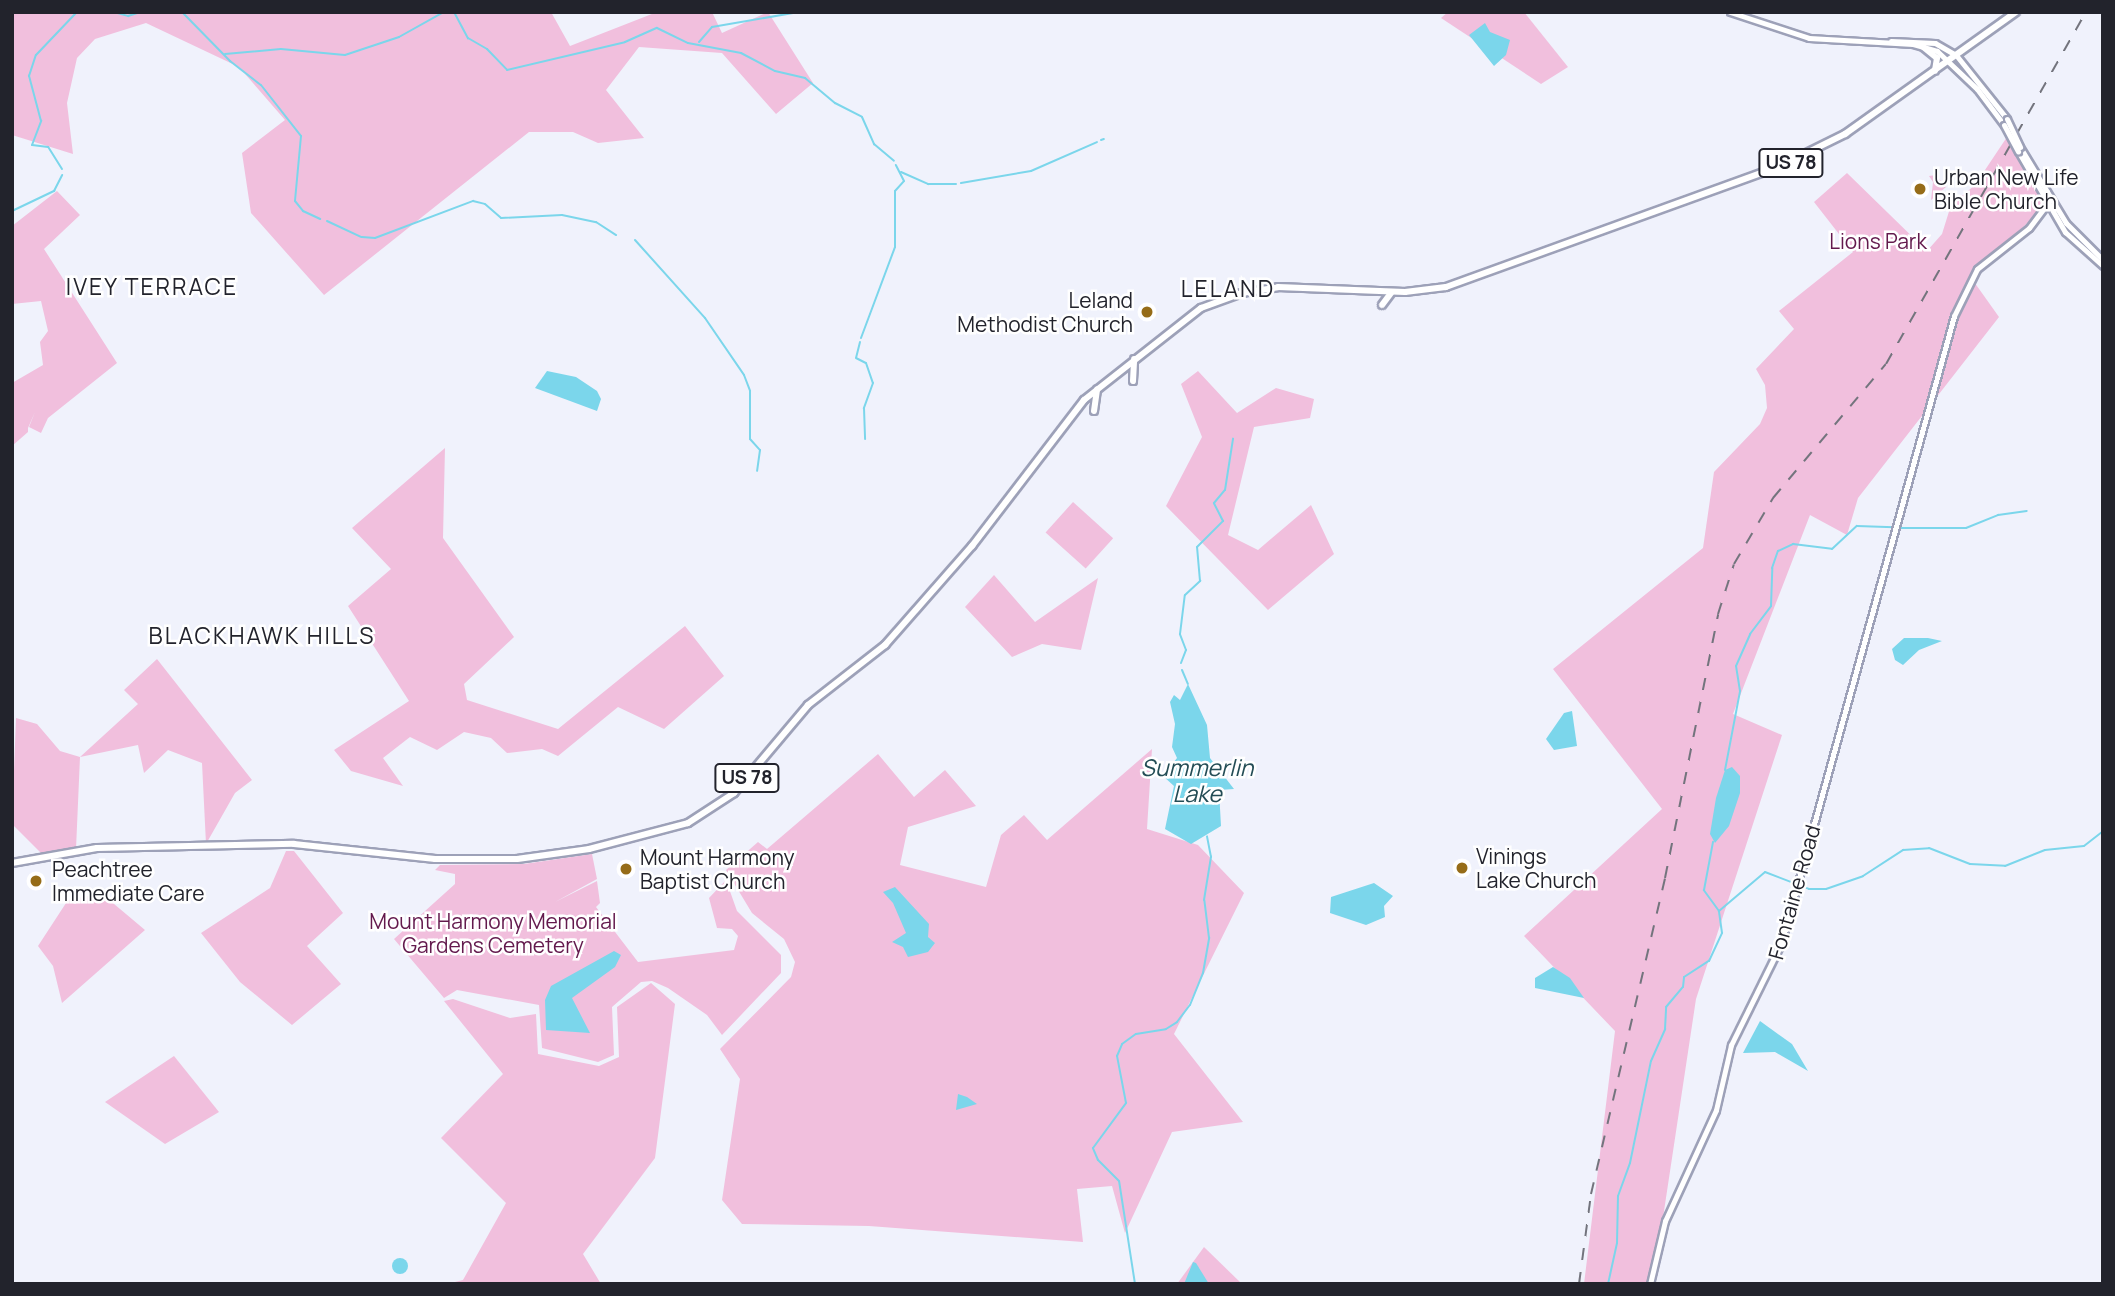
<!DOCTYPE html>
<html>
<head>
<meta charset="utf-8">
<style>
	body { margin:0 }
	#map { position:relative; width:2115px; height:1296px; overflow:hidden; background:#f0f2fc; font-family:Manrope,sans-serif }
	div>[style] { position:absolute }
	.green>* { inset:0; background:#f1bfdd; transform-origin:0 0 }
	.water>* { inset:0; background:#7bd6eb }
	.round { border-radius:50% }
	.stream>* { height:2px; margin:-1px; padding:0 1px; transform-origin:1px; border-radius:1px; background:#7bd6eb }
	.roads { filter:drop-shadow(2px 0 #9da1b8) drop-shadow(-2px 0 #9da1b8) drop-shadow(0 2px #9da1b8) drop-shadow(0 -2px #9da1b8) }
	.secondary>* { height:5px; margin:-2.5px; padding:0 2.5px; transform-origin:2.5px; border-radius:2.5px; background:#fff }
	.primary>* { height:6px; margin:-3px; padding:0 3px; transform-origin:3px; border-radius:3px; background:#fff }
	.rail>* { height:2px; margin-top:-1px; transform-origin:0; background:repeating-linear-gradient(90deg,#73747d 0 12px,transparent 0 24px) }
	.bridges { filter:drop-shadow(2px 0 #9da1b8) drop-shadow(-2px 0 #9da1b8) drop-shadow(0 2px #9da1b8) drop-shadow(0 -2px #9da1b8) }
	.secondary-bridge>* { height:5px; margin:-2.5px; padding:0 2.5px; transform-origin:2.5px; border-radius:2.5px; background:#fff }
	.dots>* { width:19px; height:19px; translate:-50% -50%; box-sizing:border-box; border:4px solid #fff; border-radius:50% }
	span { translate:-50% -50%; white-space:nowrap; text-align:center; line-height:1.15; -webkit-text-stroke:5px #fff; paint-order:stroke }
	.shield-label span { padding:2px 5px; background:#fff; border:2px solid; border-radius:5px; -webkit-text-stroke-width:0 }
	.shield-label { font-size:19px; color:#22232c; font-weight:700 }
	.poi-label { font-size:21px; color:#22232c }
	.left { translate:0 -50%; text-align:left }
	.right { translate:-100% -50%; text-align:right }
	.park-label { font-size:21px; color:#63194d }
	.street-label { font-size:21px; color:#22232c }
	.neighbourhood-label { font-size:23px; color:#22232c; letter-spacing:2px }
	.water-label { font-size:23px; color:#244d56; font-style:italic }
	.frame { position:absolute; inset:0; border:14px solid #22232c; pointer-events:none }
</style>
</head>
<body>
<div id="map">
	<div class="green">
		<div style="clip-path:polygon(12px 12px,551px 12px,570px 46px,657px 12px,712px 12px,722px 33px,768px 12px,813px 83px,776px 114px,722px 53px,639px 47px,606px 90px,644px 138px,598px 143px,573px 132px,529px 132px,324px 295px,251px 213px,242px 153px,285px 120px,239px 67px,146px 23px,95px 39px,77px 58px,67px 103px,73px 154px,12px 135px)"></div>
		<div style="clip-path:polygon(1448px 12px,1524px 12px,1568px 67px,1541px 84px,1441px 18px)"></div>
		<div style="clip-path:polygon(2007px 137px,2047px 203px,1972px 279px,1999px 317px,1858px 498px,1847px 535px,1810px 515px,1733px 714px,1782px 735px,1696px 999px,1653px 1284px,1584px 1284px,1615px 1031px,1524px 936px,1662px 809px,1553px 669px,1703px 548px,1714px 472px,1760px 424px,1767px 408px,1765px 385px,1756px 369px,1794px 329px,1779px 311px,1853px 252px,1814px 202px,1847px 173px,1927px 251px,1942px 234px,1951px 205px,1975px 185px)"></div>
		<div style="clip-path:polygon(1936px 175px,1946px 187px,1931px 200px,1933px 182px,1929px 176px)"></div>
		<div style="clip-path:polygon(57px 191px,80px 215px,44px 249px,117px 363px,48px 418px,41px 433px,29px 427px,35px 412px,28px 428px,28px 432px,12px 446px,12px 383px,43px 365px,40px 342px,48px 331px,41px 301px,12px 304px,12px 226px)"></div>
		<div style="clip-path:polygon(1198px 371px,1237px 413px,1276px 388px,1314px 399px,1310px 418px,1254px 427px,1228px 535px,1258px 550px,1311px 505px,1334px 554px,1268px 610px,1166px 506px,1202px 437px,1181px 384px)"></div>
		<div style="clip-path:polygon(445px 448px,443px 538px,514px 637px,464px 684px,467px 700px,558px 729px,685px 626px,724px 676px,664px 729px,618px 707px,558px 756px,542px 749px,507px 753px,491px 738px,464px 732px,437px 750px,410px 737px,383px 758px,403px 786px,351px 771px,334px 750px,409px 701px,348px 606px,391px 569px,352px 528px)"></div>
		<div style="left:1073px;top:502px;width:54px;height:41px;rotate:42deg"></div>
		<div style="clip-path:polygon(994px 575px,1035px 622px,1098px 578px,1081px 650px,1042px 644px,1012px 657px,965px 607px)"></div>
		<div style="clip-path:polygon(157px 659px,252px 780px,235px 793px,206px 844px,202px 763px,168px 750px,144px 773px,138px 745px,80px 757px,76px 849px,44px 856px,12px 824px,16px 718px,37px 724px,60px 751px,80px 757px,138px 704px,124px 690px)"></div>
		<div style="clip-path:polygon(1152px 749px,1147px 829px,1198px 845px,1244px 893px,1174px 1034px,1243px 1122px,1172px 1132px,1125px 1233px,1112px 1186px,1077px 1189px,1083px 1242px,869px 1226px,742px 1224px,722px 1200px,740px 1079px,720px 1049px,791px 977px,795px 962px,784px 939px,752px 913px,726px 870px,758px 842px,767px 849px,878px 754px,914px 797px,945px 770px,976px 806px,908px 827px,900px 865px,986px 887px,1001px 835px,1024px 815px,1047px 840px)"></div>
		<div style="clip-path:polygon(286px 851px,294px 851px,343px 913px,307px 946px,341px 984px,292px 1025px,240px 982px,201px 933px,270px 888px)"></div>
		<div style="clip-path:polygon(592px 854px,597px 879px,555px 902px,597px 881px,600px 903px,596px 907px,638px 962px,734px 950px,738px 936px,732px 929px,717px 928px,709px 898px,726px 880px,737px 911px,781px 955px,781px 973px,722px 1035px,707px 1015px,668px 988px,652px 981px,641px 982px,612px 1007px,614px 1055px,598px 1062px,542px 1048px,539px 1005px,457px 990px,444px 998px,394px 939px,455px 884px,455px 874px,435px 870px,440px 865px,524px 864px)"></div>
		<div style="clip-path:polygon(101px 893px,145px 930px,62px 1003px,53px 966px,38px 946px,68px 900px)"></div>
		<div style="clip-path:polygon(651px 983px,675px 1004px,655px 1158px,583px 1254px,601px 1284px,447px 1284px,463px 1280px,506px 1203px,441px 1138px,503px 1074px,444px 1001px,453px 999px,510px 1018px,536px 1014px,538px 1054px,599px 1066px,619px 1057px,617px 1007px)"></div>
		<div style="clip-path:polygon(174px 1056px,219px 1112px,165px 1144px,105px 1102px)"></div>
		<div style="clip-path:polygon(1204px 1247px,1242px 1284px,1177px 1284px)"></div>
	</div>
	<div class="water">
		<div style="clip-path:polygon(1485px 23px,1490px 32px,1510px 40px,1506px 55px,1494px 66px,1469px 35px)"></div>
		<div style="clip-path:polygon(547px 371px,576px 377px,597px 391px,601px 399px,597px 411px,535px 388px)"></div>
		<div style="clip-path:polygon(1904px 638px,1928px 638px,1942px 641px,1919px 650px,1903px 665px,1895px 660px,1892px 649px)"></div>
		<div style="clip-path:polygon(1188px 684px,1207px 725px,1210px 758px,1234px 789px,1219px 790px,1221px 826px,1191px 844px,1165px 829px,1174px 786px,1163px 776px,1177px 758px,1172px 747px,1175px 724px,1170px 702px,1174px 695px,1180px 700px)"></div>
		<div style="clip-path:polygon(1572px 711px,1577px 746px,1554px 750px,1546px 739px,1564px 713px)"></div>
		<div style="clip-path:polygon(1732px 767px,1740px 776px,1740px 793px,1729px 826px,1715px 843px,1710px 834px,1716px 798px,1725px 770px)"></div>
		<div style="clip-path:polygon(1374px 883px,1393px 896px,1384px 906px,1385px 917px,1366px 925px,1330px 913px,1331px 897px)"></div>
		<div style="clip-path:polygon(895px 887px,929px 924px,928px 937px,935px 943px,928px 952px,908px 957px,903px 947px,892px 942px,906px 933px,893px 903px,883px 892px)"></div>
		<div style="clip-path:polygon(614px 951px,621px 955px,615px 967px,572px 998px,590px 1033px,546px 1030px,545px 1000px,551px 986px)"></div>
		<div style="clip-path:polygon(1553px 967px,1570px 978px,1584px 998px,1535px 988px,1535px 978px)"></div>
		<div style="clip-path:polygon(1760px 1021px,1792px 1044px,1808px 1071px,1775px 1052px,1743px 1053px)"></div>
		<div style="clip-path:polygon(958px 1094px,967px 1097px,977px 1104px,956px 1110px)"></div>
		<div class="round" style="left:392px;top:1258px;width:16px;height:16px"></div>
		<div style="clip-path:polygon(1193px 1262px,1196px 1263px,1209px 1284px,1184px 1284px)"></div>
	</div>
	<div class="stream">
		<div style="left:114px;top:12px;width:15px;rotate:16deg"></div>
		<div style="left:128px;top:16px;width:13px;rotate:-18deg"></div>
		<div style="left:182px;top:12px;width:69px;rotate:45.6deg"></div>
		<div style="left:230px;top:61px;width:39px;rotate:38deg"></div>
		<div style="left:261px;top:85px;width:65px;rotate:51.9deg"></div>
		<div style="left:301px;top:136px;width:65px;rotate:95.3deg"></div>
		<div style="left:295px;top:201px;width:13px;rotate:51deg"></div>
		<div style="left:303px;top:211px;width:19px;rotate:25deg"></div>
		<div style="left:454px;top:12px;width:30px;rotate:62deg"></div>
		<div style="left:468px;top:38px;width:22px;rotate:30deg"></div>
		<div style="left:487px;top:49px;width:29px;rotate:46deg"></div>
		<div style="left:507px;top:70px;width:121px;rotate:-13.3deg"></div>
		<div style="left:625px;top:42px;width:35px;rotate:-24deg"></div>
		<div style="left:657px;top:28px;width:34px;rotate:26deg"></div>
		<div style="left:688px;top:43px;width:54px;rotate:10.7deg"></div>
		<div style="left:741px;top:53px;width:38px;rotate:28deg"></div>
		<div style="left:775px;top:71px;width:31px;rotate:13deg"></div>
		<div style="left:805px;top:78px;width:39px;rotate:40deg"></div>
		<div style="left:835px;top:103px;width:30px;rotate:27deg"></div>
		<div style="left:862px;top:117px;width:30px;rotate:66deg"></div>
		<div style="left:874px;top:144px;width:26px;rotate:40deg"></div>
		<div style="left:699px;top:42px;width:20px;rotate:-49deg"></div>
		<div style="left:712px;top:27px;width:88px;rotate:-9.8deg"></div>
		<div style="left:225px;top:54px;width:56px;rotate:-5.1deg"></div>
		<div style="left:281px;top:49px;width:64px;rotate:5.4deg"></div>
		<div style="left:345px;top:55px;width:57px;rotate:-18.4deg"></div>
		<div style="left:399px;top:37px;width:51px;rotate:-29.1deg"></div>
		<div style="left:1101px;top:140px;width:3px;rotate:-18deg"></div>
		<div style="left:62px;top:169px;width:26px;rotate:-122deg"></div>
		<div style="left:48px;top:147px;width:16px;rotate:-173deg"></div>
		<div style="left:32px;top:145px;width:26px;rotate:-69deg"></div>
		<div style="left:41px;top:121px;width:47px;rotate:-104.9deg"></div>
		<div style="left:29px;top:76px;width:22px;rotate:-72deg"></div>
		<div style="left:36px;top:55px;width:59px;rotate:-46.4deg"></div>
		<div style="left:901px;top:172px;width:30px;rotate:24deg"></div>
		<div style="left:928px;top:184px;width:28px"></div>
		<div style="left:961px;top:183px;width:71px;rotate:-9.7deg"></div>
		<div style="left:1031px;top:171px;width:72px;rotate:-23.7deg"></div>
		<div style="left:12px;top:211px;width:47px;rotate:-25.5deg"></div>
		<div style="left:54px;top:191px;width:18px;rotate:-63deg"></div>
		<div style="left:327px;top:221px;width:38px;rotate:25deg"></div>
		<div style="left:362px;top:237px;width:13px;rotate:4deg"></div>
		<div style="left:375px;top:238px;width:105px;rotate:-20.7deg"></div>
		<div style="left:473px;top:201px;width:12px;rotate:14deg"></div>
		<div style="left:485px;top:204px;width:21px;rotate:41deg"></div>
		<div style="left:501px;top:218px;width:61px;rotate:-2.8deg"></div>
		<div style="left:562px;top:215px;width:35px;rotate:12deg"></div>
		<div style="left:596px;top:222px;width:24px;rotate:33deg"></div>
		<div style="left:635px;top:240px;width:105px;rotate:48.1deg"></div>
		<div style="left:705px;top:318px;width:69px;rotate:55.6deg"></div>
		<div style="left:744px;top:375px;width:17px;rotate:69deg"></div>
		<div style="left:750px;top:391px;width:48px;rotate:90deg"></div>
		<div style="left:750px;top:439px;width:15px;rotate:48deg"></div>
		<div style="left:760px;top:450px;width:21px;rotate:98deg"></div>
		<div style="left:861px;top:338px;width:97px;rotate:-69.5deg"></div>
		<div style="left:895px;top:247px;width:56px;rotate:-90deg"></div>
		<div style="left:895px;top:191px;width:13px;rotate:-48deg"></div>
		<div style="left:904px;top:181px;width:18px;rotate:-117deg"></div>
		<div style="left:860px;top:342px;width:16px;rotate:104deg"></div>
		<div style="left:856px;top:358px;width:11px;rotate:27deg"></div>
		<div style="left:866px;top:363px;width:21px;rotate:71deg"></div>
		<div style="left:873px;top:383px;width:27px;rotate:110deg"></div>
		<div style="left:864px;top:408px;width:31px;rotate:88deg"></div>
		<div style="left:1899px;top:528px;width:67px"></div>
		<div style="left:1966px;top:528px;width:35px;rotate:-22deg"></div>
		<div style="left:1998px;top:515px;width:29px;rotate:-8deg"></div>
		<div style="left:1181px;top:663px;width:14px;rotate:-69deg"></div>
		<div style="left:1186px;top:650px;width:17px;rotate:-111deg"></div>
		<div style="left:1180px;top:634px;width:39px;rotate:-83deg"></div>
		<div style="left:1185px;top:595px;width:21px;rotate:-43deg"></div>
		<div style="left:1200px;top:581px;width:34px;rotate:-95deg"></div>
		<div style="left:1197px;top:547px;width:37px;rotate:-45deg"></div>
		<div style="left:1223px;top:521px;width:20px;rotate:-117deg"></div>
		<div style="left:1214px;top:503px;width:17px;rotate:-50deg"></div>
		<div style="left:1225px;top:490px;width:52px;rotate:-81.1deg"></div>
		<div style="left:1182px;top:670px;width:15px;rotate:67deg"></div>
		<div style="left:1725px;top:770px;width:80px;rotate:-79.2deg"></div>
		<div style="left:1740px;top:691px;width:25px;rotate:-99deg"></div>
		<div style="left:1736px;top:666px;width:35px;rotate:-66deg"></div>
		<div style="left:1750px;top:634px;width:35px;rotate:-53deg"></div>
		<div style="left:1771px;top:606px;width:38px;rotate:-88deg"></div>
		<div style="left:1772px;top:568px;width:18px;rotate:-71deg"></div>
		<div style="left:1778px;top:551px;width:17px;rotate:-25deg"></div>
		<div style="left:1793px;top:544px;width:39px;rotate:7deg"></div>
		<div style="left:1832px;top:549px;width:34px;rotate:-43deg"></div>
		<div style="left:1857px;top:526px;width:37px;rotate:2deg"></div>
		<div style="left:1719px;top:911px;width:60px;rotate:-40.3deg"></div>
		<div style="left:1765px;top:872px;width:47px;rotate:21.1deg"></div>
		<div style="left:1809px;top:889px;width:17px"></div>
		<div style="left:1826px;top:889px;width:39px;rotate:-19deg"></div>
		<div style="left:1863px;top:876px;width:48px;rotate:-33deg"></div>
		<div style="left:1903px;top:850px;width:26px;rotate:-4deg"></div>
		<div style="left:1929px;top:848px;width:44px;rotate:21.3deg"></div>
		<div style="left:1970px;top:864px;width:35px;rotate:3deg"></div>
		<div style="left:2005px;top:866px;width:43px;rotate:-21.8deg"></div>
		<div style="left:2045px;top:850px;width:39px;rotate:-6deg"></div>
		<div style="left:2084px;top:846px;width:24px;rotate:-38deg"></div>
		<div style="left:1135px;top:1284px;width:104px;rotate:-98.8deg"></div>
		<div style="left:1119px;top:1181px;width:30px;rotate:-135deg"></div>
		<div style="left:1098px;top:1160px;width:13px;rotate:-113deg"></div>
		<div style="left:1093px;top:1148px;width:56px;rotate:-53.7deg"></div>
		<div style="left:1126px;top:1103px;width:48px;rotate:-100.8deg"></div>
		<div style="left:1117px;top:1056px;width:13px;rotate:-67deg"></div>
		<div style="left:1122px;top:1044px;width:17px;rotate:-36deg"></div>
		<div style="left:1136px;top:1034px;width:30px;rotate:-9deg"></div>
		<div style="left:1166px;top:1029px;width:13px;rotate:-32deg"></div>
		<div style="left:1177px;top:1022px;width:21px;rotate:-53deg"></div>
		<div style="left:1190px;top:1005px;width:35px;rotate:-68deg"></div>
		<div style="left:1203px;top:973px;width:36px;rotate:-80deg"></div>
		<div style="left:1209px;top:938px;width:38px;rotate:-97deg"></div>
		<div style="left:1204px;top:900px;width:44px;rotate:-80.8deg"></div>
		<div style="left:1211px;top:857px;width:21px;rotate:-101deg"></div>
		<div style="left:1608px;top:1284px;width:42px;rotate:-77.6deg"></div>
		<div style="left:1617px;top:1243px;width:47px;rotate:-88.8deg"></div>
		<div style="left:1618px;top:1196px;width:35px;rotate:-70deg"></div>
		<div style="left:1630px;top:1163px;width:104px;rotate:-78.4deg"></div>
		<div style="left:1651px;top:1061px;width:35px;rotate:-66deg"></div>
		<div style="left:1665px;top:1029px;width:22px;rotate:-87deg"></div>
		<div style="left:1666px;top:1007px;width:26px;rotate:-50deg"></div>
		<div style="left:1683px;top:987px;width:10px;rotate:-84deg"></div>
		<div style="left:1684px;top:977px;width:30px;rotate:-33deg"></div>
		<div style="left:1709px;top:961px;width:31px;rotate:-65deg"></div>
		<div style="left:1722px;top:933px;width:22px;rotate:-98deg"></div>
		<div style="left:1719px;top:911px;width:26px;rotate:-126deg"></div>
		<div style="left:1704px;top:890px;width:49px;rotate:-79.4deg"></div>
	</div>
	<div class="roads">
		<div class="secondary">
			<div style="left:1730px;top:12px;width:83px;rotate:18.2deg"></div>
			<div style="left:1809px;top:38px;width:104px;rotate:3.3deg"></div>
			<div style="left:1913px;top:44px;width:25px;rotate:16deg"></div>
			<div style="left:1937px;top:51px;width:55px;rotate:43.5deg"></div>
			<div style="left:1977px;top:89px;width:45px;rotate:53.1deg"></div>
			<div style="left:1891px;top:41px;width:44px;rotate:2.6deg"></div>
			<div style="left:1935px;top:43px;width:24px;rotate:30deg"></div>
			<div style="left:1956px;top:55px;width:82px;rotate:51.4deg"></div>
			<div style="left:2020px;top:147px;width:89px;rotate:58.8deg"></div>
			<div style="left:2066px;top:223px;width:52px;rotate:45deg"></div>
			<div style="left:2018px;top:151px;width:94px;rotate:59.9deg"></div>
			<div style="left:2065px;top:232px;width:51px;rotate:41.8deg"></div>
			<div style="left:1650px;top:1284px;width:65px;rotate:-76.6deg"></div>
			<div style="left:1665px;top:1221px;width:122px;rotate:-65.3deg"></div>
			<div style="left:1716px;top:1110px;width:67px;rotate:-77deg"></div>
			<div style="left:1731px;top:1045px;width:113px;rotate:-63.7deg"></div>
			<div style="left:1781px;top:944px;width:651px;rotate:-74.6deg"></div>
			<div style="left:1954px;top:316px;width:52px;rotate:-63.9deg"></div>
			<div style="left:1977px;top:269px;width:66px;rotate:-38.3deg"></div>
			<div style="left:2029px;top:228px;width:35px;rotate:-53deg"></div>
		</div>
		<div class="primary">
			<div style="left:1922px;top:46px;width:19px;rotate:39deg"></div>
			<div style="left:1937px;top:58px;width:13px;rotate:99deg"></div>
			<div style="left:1382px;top:305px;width:15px;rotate:-53deg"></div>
			<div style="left:1133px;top:381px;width:22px;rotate:-87deg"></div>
			<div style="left:1094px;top:411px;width:22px;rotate:-82deg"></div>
			<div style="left:12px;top:863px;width:86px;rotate:-10deg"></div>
			<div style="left:97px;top:848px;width:197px;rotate:-1.2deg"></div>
			<div style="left:294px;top:844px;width:142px;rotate:6.1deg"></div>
			<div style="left:435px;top:859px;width:82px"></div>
			<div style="left:517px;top:859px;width:73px;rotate:-7.9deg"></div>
			<div style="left:589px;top:849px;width:102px;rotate:-14.7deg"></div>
			<div style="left:688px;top:823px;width:55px;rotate:-33.1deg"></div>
			<div style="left:734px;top:793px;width:115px;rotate:-49.9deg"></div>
			<div style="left:808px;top:705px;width:98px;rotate:-37.9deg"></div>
			<div style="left:885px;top:645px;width:132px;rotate:-48.7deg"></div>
			<div style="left:972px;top:546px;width:184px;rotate:-52.5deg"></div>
			<div style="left:1084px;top:400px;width:149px;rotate:-38.2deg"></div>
			<div style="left:1201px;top:308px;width:44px;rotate:-20.1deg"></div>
			<div style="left:1242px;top:293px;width:36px;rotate:-9deg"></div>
			<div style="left:1278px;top:287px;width:127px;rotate:2.3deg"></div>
			<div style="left:1405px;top:292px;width:41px;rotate:-7deg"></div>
			<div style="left:1446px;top:287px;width:353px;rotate:-19.9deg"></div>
			<div style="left:1778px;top:167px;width:75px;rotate:-26.2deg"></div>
			<div style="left:1845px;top:134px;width:210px;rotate:-35.5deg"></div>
		</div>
	</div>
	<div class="rail">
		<div style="left:1579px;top:1284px;width:91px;rotate:-82.4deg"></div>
		<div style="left:1591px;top:1194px;width:325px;rotate:-76.8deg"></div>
		<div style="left:1665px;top:878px;width:269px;rotate:-78.6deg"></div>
		<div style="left:1718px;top:614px;width:52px;rotate:-72.3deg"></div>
		<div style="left:1734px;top:564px;width:77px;rotate:-59.4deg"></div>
		<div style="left:1773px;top:498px;width:175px;rotate:-49.9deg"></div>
		<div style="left:1886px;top:364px;width:405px;rotate:-60.4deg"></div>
	</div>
	<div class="bridges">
		<div class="secondary-bridge">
			<div style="left:2007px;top:119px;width:31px;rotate:65deg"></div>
			<div style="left:2004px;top:125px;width:30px;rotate:62deg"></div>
		</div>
	</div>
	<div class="dots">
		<div style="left:1920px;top:189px;background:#966c18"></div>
		<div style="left:1147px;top:312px;background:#966c18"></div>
		<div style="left:1462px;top:868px;background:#966c18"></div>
		<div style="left:626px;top:869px;background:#966c18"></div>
		<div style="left:36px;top:881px;background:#966c18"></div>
	</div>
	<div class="shield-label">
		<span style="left:1791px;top:163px">US 78</span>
		<span style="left:747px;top:778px">US 78</span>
	</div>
	<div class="poi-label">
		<span class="left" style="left:1934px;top:189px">Urban New Life<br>Bible Church</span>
		<span class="right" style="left:1133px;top:312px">Leland<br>Methodist Church</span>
		<span class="left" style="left:1476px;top:868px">Vinings<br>Lake Church</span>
		<span class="left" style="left:640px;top:869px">Mount Harmony<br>Baptist Church</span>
		<span class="left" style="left:52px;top:881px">Peachtree<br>Immediate Care</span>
	</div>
	<div class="park-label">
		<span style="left:1878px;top:241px">Lions Park</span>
		<span style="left:493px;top:933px">Mount Harmony Memorial<br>Gardens Cemetery</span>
	</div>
	<div class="street-label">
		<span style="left:1794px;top:892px;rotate:-74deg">Fontaine Road</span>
	</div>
	<div class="neighbourhood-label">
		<span style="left:152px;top:286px">IVEY TERRACE</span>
		<span style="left:1228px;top:288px">LELAND</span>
		<span style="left:262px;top:635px">BLACKHAWK HILLS</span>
	</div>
	<div class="water-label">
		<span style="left:1197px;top:780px">Summerlin<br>Lake</span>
	</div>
	<div class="frame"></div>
</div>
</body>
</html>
